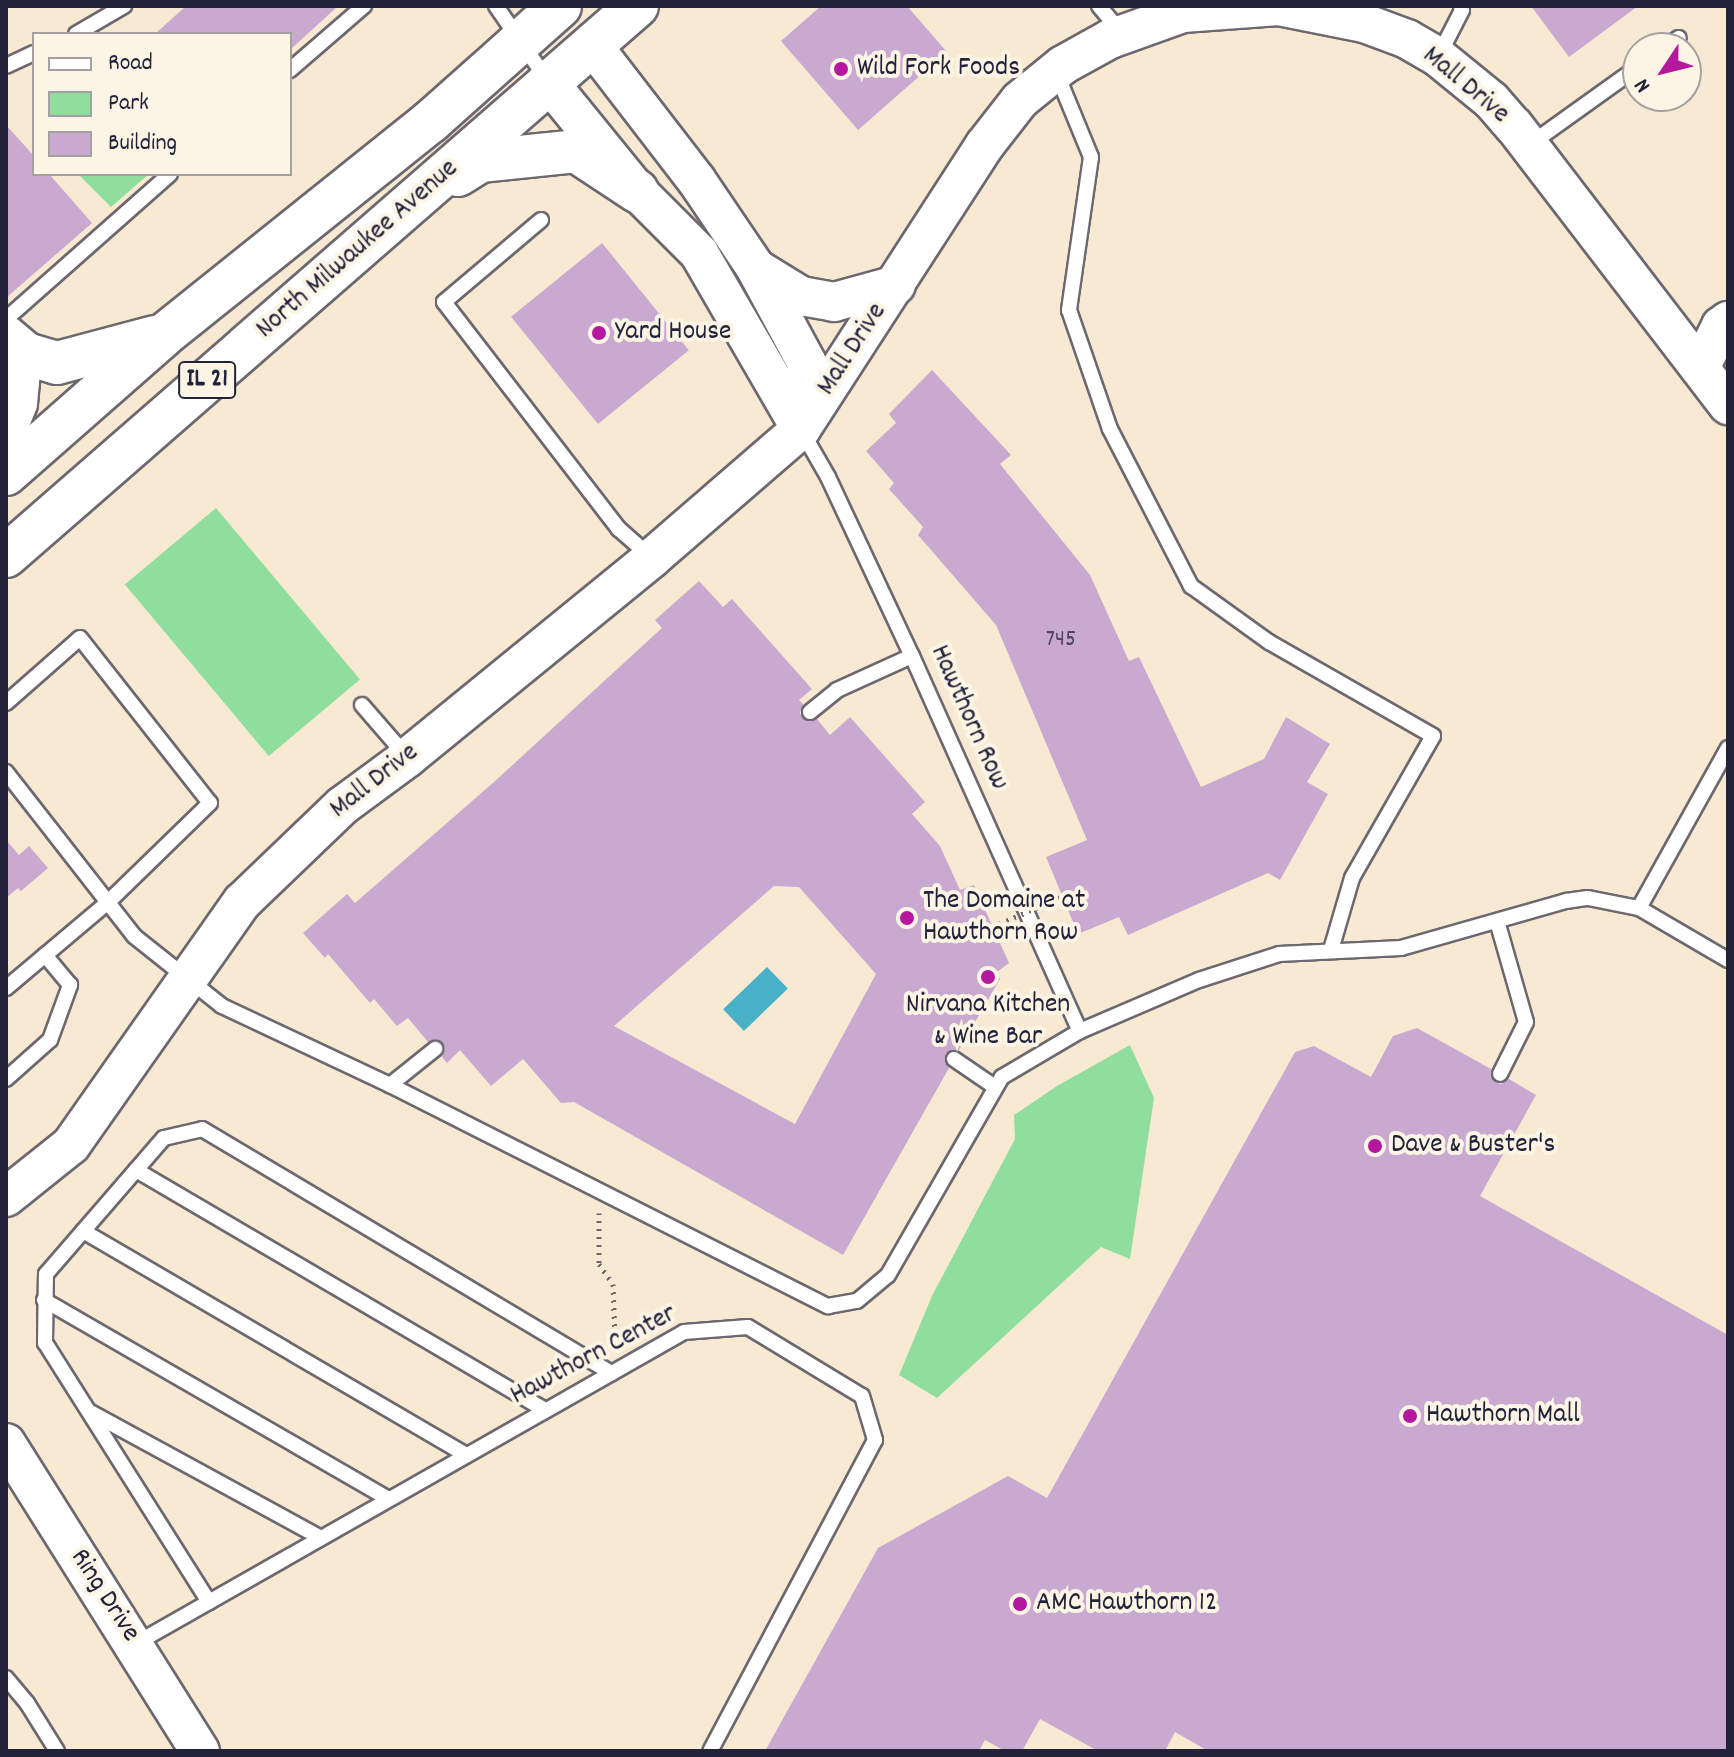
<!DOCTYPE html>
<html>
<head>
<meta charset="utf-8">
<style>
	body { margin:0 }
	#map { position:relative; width:1734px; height:1757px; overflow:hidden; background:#f8e9d3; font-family:Dekko,sans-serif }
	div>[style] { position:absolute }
	.green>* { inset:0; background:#8fde9d; transform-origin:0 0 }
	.water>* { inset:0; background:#48b0c7; transform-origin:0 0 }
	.building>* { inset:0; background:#caa9d1; transform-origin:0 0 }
	.path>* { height:5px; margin-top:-2.5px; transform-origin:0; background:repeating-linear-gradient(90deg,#6d6870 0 2px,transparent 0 8px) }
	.roads { filter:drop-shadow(2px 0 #6d6870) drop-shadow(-2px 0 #6d6870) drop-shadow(0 2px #6d6870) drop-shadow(0 -2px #6d6870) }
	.lane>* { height:14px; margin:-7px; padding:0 7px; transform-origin:7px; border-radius:7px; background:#fff }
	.secondary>* { height:38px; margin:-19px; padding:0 19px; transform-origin:19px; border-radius:19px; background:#fff }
	.primary>* { height:42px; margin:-21px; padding:0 21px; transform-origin:21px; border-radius:21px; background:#fff }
	.path-bridge>* { height:5px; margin-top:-2.5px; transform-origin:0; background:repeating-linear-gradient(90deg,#6d6870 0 2px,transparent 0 8px) }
	.dots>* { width:22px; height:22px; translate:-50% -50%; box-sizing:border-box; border:4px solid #fcf5e5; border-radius:50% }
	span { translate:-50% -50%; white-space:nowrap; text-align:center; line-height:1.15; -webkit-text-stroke:8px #fcf5e5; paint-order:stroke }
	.number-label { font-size:24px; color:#4c4460 }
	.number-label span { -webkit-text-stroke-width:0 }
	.shield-label span { padding:2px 6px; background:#fcf5e5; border:2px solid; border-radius:6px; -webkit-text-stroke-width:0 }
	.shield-label { font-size:26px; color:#22223b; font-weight:700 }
	.poi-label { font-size:28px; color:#22223b }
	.left { translate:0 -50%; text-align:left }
	.street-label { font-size:28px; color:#22223b }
	.frame { position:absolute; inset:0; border:8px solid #22223b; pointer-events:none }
	.legend { position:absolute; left:32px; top:32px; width:260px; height:144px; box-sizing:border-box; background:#fcf5e5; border:2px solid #a5a1a1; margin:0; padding:10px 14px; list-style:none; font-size:24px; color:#22223b }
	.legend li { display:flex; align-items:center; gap:16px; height:40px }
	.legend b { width:40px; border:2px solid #a5a1a1 }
	.north { position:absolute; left:1622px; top:32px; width:80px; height:80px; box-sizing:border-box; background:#fcf5e5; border:2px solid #a5a1a1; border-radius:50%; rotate:235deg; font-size:22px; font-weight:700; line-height:32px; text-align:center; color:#22223b }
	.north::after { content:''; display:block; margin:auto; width:28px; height:36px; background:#b5179e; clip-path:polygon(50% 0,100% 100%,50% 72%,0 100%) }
</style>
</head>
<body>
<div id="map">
	<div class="green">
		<div style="clip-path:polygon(78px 174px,149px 174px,111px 207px)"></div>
		<div style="left:216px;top:508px;width:224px;height:119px;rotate:50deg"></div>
		<div style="clip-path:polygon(1130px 1045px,1154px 1098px,1130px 1259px,1101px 1247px,937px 1398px,899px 1375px,932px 1296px,1015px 1139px,1014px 1115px,1057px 1086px)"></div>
	</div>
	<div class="water">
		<div style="left:767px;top:967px;width:30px;height:61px;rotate:46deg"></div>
	</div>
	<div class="building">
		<div style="clip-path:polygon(186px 6px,338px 6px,290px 50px,290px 34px,155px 34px)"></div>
		<div style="clip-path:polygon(821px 6px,907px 6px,947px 52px,858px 130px,781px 41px)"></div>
		<div style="clip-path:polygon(1531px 6px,1638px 6px,1569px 57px)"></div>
		<div style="clip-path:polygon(6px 125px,34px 156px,34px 174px,49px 174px,92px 223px,6px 298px)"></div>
		<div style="left:602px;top:243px;width:138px;height:117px;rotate:51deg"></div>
		<div style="clip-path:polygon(932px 370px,1011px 455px,1000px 464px,1090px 575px,1129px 661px,1139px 657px,1201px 787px,1264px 759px,1286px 717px,1330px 744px,1307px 782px,1328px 794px,1280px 880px,1268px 873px,1128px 935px,1119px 917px,1078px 934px,1046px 857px,1087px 840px,996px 625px,918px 535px,923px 527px,889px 489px,894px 483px,866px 451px,896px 423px,889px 414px)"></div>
		<div style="clip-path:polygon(evenodd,699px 581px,723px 607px,732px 599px,812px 689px,799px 700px,803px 704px,800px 713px,803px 719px,817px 719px,830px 735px,850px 717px,925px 802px,912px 814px,940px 846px,960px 890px,974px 885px,1009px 963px,997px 972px,1000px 979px,959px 1050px,950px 1050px,945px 1054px,945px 1063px,949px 1068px,843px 1255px,574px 1102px,561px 1103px,523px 1059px,491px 1086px,460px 1050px,447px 1063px,442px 1057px,445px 1048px,442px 1042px,428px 1042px,408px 1018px,397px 1026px,374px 999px,370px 1003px,328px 954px,325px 958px,303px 933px,347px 894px,355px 903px,494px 782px,662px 628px,655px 620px,699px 581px,774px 886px,799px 887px,876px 974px,795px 1124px,614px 1026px,774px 886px)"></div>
		<div style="clip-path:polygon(6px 840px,19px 855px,29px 846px,48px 868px,21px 891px,18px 888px,6px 898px)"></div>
		<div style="clip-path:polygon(1417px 1028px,1491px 1069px,1495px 1082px,1501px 1084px,1509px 1079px,1536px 1095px,1480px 1196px,1728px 1335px,1728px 1751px,1208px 1751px,1175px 1732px,1165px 1751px,1098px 1751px,1040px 1719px,1022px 1751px,1005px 1751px,985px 1740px,979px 1751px,765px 1751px,878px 1548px,1008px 1476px,1047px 1498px,1295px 1052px,1314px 1046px,1371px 1077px,1393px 1036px)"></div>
	</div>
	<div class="path">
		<div style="left:599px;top:1213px;width:51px;rotate:90deg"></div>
		<div style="left:599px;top:1264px;width:24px;rotate:55deg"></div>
		<div style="left:613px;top:1284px;width:55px;rotate:87.9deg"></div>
	</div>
	<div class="roads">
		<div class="lane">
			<div style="left:496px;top:6px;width:91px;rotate:55.3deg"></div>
			<div style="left:1099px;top:6px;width:33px;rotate:50deg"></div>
			<div style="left:76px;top:34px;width:56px;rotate:-30.3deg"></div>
			<div style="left:1665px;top:48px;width:17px;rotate:-36deg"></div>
			<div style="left:1438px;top:57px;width:53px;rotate:-62.9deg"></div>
			<div style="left:1462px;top:10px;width:4px;rotate:-104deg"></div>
			<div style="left:6px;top:66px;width:31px;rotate:-25deg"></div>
			<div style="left:290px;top:70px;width:98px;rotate:-40.9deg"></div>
			<div style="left:1056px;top:72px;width:92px;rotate:67.6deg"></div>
			<div style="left:1091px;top:157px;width:155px;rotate:98.2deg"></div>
			<div style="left:1069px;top:310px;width:126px;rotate:71deg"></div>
			<div style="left:1110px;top:429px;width:177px;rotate:62.7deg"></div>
			<div style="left:1191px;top:586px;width:96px;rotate:35.7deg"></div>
			<div style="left:1269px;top:642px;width:189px;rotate:29.8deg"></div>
			<div style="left:1433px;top:736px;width:163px;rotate:119.7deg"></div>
			<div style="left:1352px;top:878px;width:75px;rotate:106.3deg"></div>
			<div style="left:1529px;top:145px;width:134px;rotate:-35.6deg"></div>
			<div style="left:541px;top:220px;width:127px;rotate:139.8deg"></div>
			<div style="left:444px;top:302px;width:287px;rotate:52.4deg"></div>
			<div style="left:619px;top:529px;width:44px;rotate:41.3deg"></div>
			<div style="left:6px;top:319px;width:219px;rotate:-41.5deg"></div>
			<div style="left:801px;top:430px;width:54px;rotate:60.1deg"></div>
			<div style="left:828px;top:477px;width:198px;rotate:64.9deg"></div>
			<div style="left:912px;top:656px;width:411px;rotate:65.9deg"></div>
			<div style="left:6px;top:703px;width:98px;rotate:-41.3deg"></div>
			<div style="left:80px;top:638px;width:210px;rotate:51.8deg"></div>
			<div style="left:210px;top:803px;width:144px;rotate:135.8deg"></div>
			<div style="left:107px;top:903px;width:132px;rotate:139.9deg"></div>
			<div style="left:362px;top:705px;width:69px;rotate:49.1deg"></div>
			<div style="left:810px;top:712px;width:35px;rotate:-39deg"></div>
			<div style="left:837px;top:690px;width:82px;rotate:-24.4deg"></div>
			<div style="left:6px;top:772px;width:208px;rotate:52deg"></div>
			<div style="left:134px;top:936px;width:112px;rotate:38.5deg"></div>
			<div style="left:222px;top:1006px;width:186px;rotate:25.2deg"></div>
			<div style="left:390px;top:1085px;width:491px;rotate:26.8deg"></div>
			<div style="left:828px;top:1306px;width:29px;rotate:-10deg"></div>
			<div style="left:857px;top:1301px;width:40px;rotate:-40deg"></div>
			<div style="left:888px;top:1275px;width:228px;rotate:-60.1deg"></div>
			<div style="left:1002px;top:1077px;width:91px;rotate:-30.5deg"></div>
			<div style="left:1080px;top:1031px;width:129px;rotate:-23.2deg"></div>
			<div style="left:1199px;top:980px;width:84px;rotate:-18deg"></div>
			<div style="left:1279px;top:954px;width:122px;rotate:-2.8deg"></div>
			<div style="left:1401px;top:948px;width:172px;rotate:-15.9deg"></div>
			<div style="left:1566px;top:901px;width:22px;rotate:-8deg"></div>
			<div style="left:1588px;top:898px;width:52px;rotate:11.1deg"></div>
			<div style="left:1639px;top:908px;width:103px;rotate:30.3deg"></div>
			<div style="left:1639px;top:908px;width:183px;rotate:-60.9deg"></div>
			<div style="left:1497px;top:921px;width:105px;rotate:74deg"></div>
			<div style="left:1526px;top:1022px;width:58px;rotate:116.6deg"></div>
			<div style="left:954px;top:1059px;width:50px;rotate:34.3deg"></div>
			<div style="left:6px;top:1079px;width:59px;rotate:-41.6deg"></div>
			<div style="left:50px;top:1040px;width:59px;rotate:-70deg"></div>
			<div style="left:70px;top:985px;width:39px;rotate:-130deg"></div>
			<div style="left:390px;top:1085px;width:58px;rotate:-38.7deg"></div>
			<div style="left:136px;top:1170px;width:474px;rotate:30.4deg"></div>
			<div style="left:83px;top:1231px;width:444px;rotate:30.3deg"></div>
			<div style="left:44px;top:1300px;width:398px;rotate:30deg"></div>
			<div style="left:90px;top:1412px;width:263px;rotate:28.6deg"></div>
			<div style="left:209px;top:1602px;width:307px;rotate:-122.3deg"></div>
			<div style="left:45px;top:1343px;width:69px;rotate:-89.2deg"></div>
			<div style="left:46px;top:1274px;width:180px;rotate:-49.1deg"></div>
			<div style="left:164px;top:1138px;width:39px;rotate:-13deg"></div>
			<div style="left:202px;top:1129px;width:477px;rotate:30.8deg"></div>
			<div style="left:135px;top:1644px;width:631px;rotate:-29.61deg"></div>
			<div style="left:684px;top:1332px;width:64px;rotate:-4.5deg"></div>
			<div style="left:748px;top:1327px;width:133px;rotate:31.2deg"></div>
			<div style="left:862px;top:1396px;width:46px;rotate:73.5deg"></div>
			<div style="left:875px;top:1440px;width:352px;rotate:117.9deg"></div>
			<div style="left:6px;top:1678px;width:33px;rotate:50deg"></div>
			<div style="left:27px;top:1703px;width:57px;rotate:58deg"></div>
		</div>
		<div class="secondary">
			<div style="left:593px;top:46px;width:170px;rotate:52.4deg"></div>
			<div style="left:697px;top:181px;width:104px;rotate:56deg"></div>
			<div style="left:755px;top:267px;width:109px;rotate:61.6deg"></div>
			<div style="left:807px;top:363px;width:60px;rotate:94.8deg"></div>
			<div style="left:551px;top:85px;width:136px;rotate:50.9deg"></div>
			<div style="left:637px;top:191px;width:88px;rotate:45deg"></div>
			<div style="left:699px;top:253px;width:203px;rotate:59.9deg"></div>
			<div style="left:757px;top:269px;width:52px;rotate:31.5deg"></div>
			<div style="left:801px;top:296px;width:34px;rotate:10deg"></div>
			<div style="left:834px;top:302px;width:64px;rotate:-15.3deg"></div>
			<div style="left:1700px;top:368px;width:47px;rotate:-63.4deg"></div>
			<div style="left:1721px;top:326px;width:9px;rotate:-36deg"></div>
			<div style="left:6px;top:1197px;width:83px;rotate:-38.7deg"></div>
			<div style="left:71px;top:1145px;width:297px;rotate:-54.9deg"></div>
			<div style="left:242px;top:902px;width:139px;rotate:-43.8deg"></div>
			<div style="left:342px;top:806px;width:81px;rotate:-36.4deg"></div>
			<div style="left:407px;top:758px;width:316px;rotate:-39.2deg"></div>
			<div style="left:652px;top:558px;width:197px;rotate:-40.9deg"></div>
			<div style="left:801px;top:429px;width:337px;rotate:-57.1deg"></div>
			<div style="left:984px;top:146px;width:58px;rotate:-52deg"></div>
			<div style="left:1020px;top:100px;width:55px;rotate:-39.1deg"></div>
			<div style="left:1063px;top:65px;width:54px;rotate:-29deg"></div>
			<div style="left:1110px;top:39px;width:77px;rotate:-19.6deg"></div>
			<div style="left:1183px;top:13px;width:96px;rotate:-4.2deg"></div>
			<div style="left:1279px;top:6px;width:87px;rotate:11.3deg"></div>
			<div style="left:1364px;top:23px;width:46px;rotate:20.4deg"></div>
			<div style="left:1407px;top:39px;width:36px;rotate:30deg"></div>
			<div style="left:1438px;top:57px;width:68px;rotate:39.1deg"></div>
			<div style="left:1491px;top:100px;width:35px;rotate:49deg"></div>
			<div style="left:1514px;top:126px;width:352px;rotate:52.5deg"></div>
			<div style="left:6px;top:1443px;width:364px;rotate:57.8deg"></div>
		</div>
		<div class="primary">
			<div style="left:458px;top:175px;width:26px;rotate:-32deg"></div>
			<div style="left:480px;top:161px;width:97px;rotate:-5.9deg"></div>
			<div style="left:576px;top:151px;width:73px;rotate:33.3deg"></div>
			<div style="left:6px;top:337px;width:26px;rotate:40deg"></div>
			<div style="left:26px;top:354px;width:32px;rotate:16deg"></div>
			<div style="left:57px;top:363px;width:101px;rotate:-14.9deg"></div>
			<div style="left:6px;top:354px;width:30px;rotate:66deg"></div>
			<div style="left:18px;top:381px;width:22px;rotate:95deg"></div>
			<div style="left:16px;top:403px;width:27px;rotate:112deg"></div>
			<div style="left:6px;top:474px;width:210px;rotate:-41.3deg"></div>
			<div style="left:164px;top:335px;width:341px;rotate:-38.7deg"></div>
			<div style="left:430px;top:122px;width:174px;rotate:-41.7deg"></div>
			<div style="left:6px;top:556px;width:837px;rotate:-41.08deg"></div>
		</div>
	</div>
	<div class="path-bridge">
		<div style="left:992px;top:927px;width:75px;rotate:-23.5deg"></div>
	</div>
	<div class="dots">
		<div style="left:841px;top:69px;background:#b5179e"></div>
		<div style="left:599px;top:333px;background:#b5179e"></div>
		<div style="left:907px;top:918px;background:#b5179e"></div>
		<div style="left:988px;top:977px;background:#b5179e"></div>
		<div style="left:1375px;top:1146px;background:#b5179e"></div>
		<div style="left:1410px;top:1416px;background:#b5179e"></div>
		<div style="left:1020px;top:1604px;background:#b5179e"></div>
	</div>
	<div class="number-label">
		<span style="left:1061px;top:641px">745</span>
	</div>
	<div class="shield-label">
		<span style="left:207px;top:380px">IL 21</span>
	</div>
	<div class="poi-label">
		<span class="left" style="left:857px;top:69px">Wild Fork Foods</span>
		<span class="left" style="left:615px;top:333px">Yard House</span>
		<span class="left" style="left:923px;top:918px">The Domaine at<br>Hawthorn Row</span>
		<span style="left:988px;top:1022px">Nirvana Kitchen<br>&amp; Wine Bar</span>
		<span class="left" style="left:1391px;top:1146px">Dave &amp; Buster's</span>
		<span class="left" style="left:1426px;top:1416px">Hawthorn Mall</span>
		<span class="left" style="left:1036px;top:1604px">AMC Hawthorn 12</span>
	</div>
	<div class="street-label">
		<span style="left:1465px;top:86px;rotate:40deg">Mall Drive</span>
		<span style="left:358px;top:250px;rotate:-41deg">North Milwaukee Avenue</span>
		<span style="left:853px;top:350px;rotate:-57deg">Mall Drive</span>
		<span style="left:968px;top:718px;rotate:66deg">Hawthorn Row</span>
		<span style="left:375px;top:782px;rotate:-38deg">Mall Drive</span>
		<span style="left:594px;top:1356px;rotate:-28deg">Hawthorn Center</span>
		<span style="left:104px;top:1596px;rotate:57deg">Ring Drive</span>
	</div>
	<div class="frame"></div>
	<ul class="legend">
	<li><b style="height:10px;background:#fff"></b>Road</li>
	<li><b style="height:22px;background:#8fde9d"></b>Park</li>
	<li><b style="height:22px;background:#caa9d1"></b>Building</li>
	</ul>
	<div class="north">N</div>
</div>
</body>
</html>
